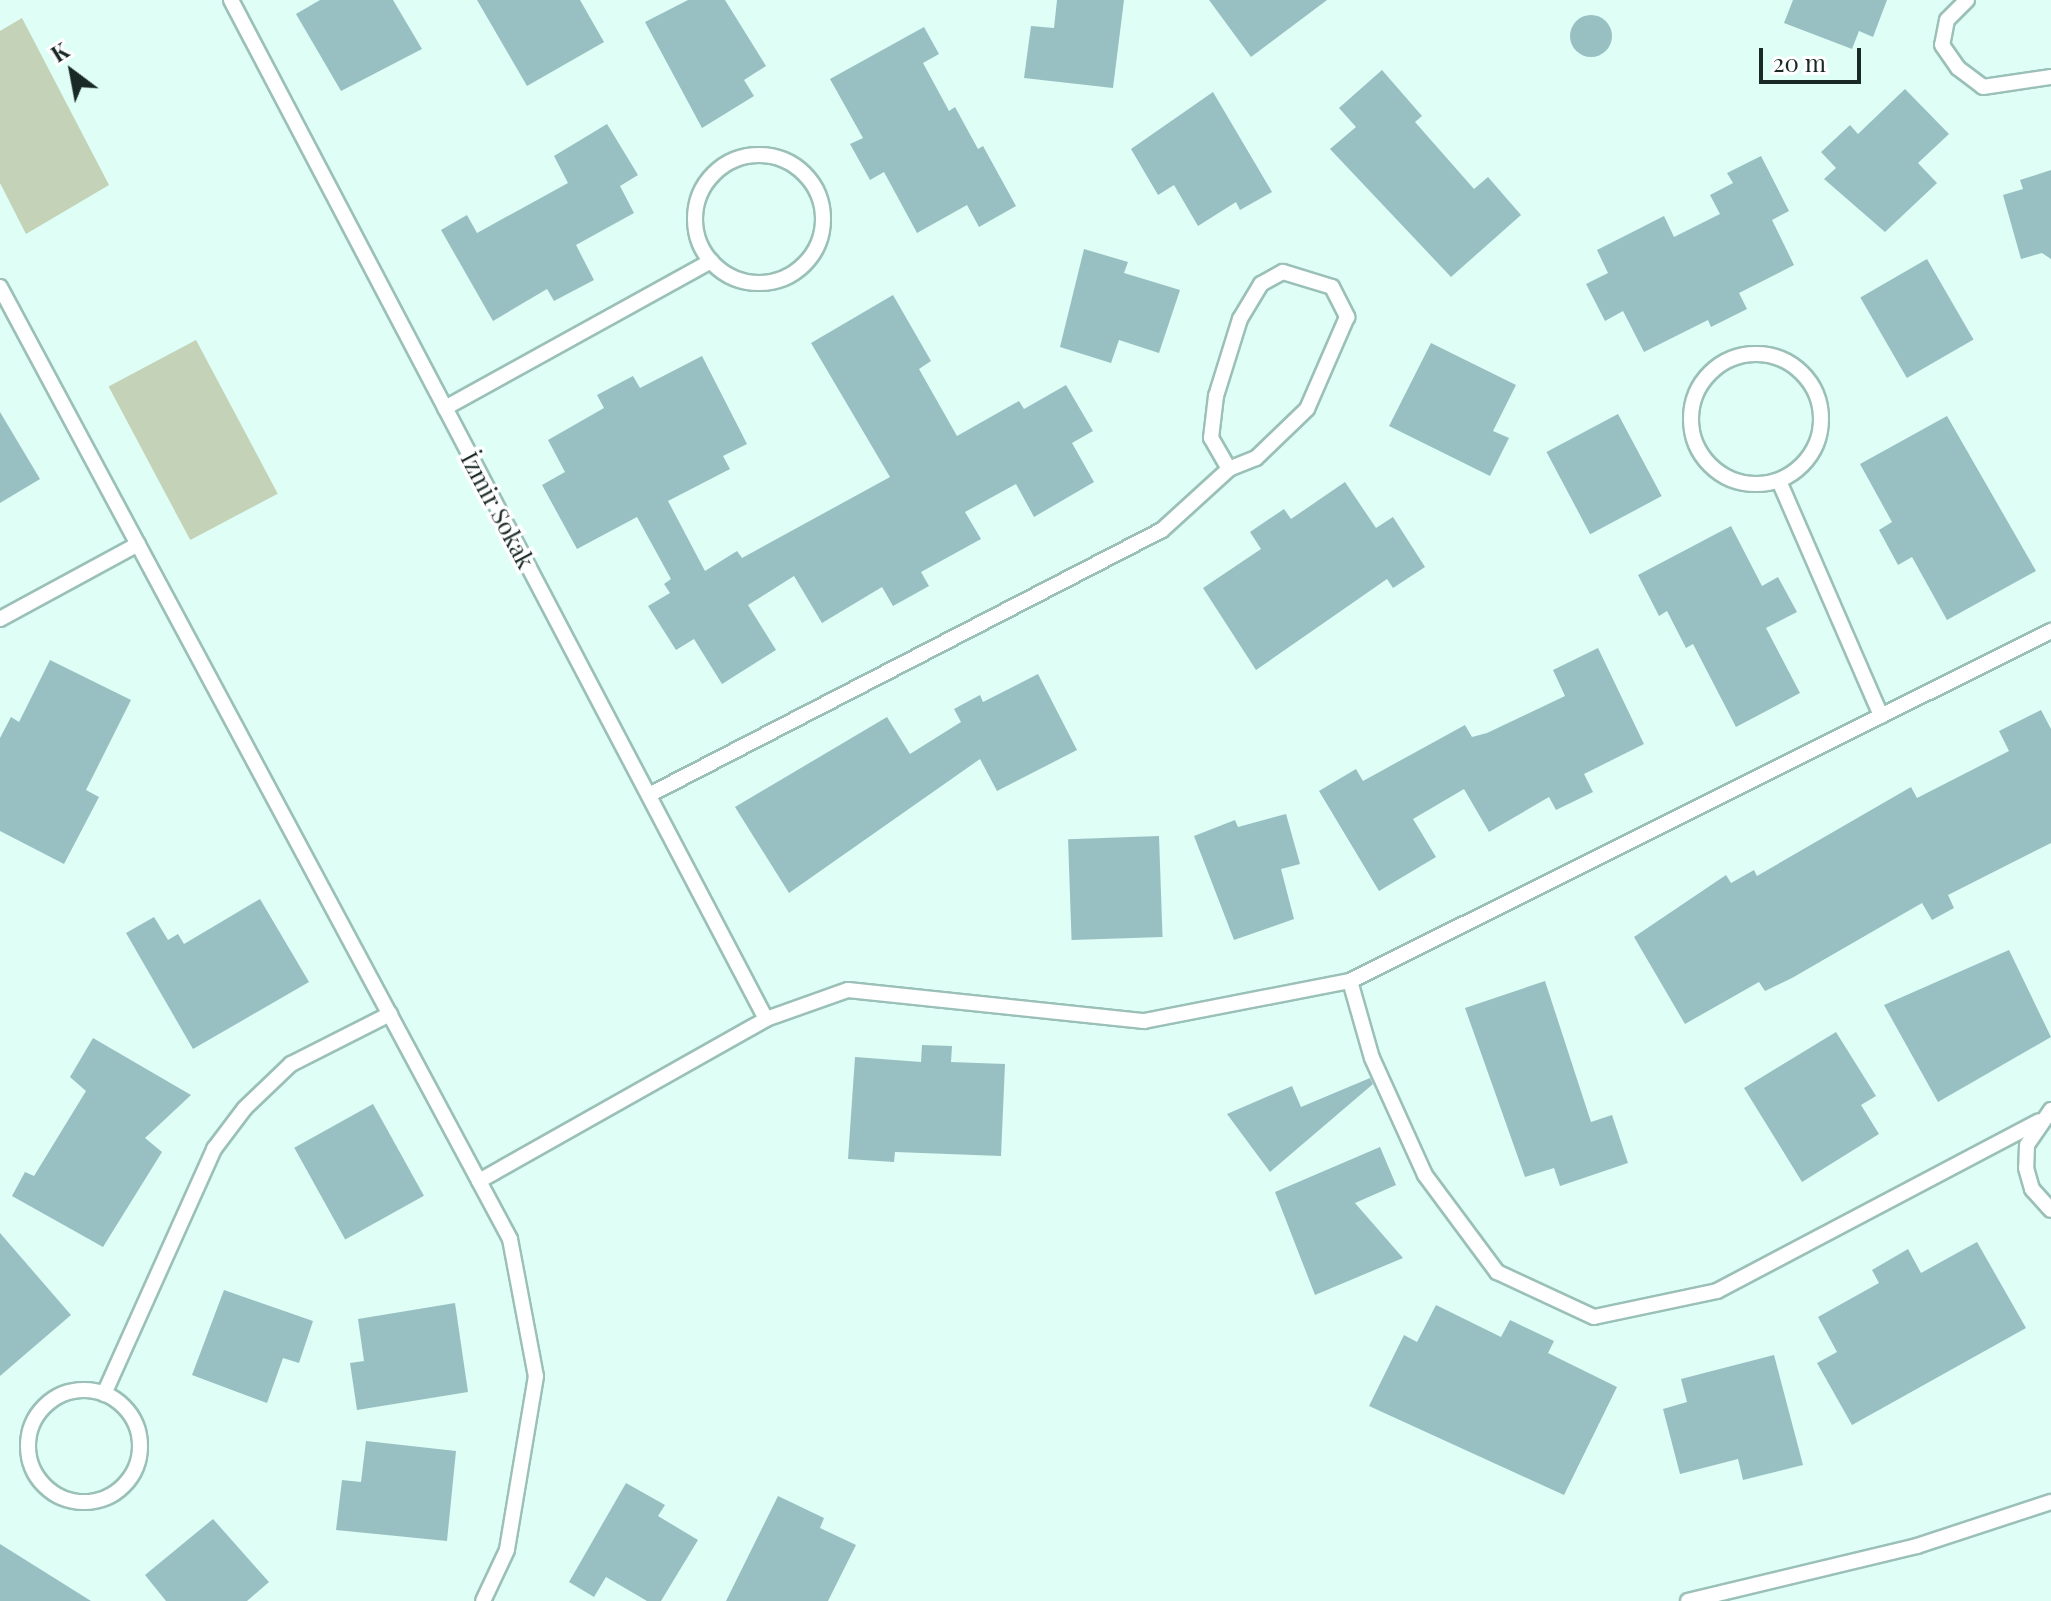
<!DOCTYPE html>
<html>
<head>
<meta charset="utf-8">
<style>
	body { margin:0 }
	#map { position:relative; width:2051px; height:1601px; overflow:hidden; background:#defef6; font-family:"Playfair Display",serif }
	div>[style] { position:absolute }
	.green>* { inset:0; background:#c4d2b7; transform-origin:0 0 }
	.building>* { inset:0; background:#98c0c3; transform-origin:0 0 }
	.round { border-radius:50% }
	.roads { filter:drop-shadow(2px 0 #9ac0b7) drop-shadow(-2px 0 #9ac0b7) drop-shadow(0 2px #9ac0b7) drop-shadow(0 -2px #9ac0b7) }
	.lane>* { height:14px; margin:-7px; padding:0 7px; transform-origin:7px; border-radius:7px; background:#fff }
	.lane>.ring { margin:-7px; padding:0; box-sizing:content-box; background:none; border:14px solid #fff; border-radius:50% }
	span { translate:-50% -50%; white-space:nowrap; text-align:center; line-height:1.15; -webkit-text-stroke:7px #fff; paint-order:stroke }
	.street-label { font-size:24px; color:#192925 }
	.north { position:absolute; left:32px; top:32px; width:80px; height:80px; -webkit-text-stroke:6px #fff; paint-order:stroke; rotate:328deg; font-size:22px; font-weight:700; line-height:32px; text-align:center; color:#192925 }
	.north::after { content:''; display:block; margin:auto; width:28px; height:36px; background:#192925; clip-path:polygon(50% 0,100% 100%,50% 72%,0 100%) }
	.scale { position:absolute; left:1759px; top:48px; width:102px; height:36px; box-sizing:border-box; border:4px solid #192925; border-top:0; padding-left:10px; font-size:24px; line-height:28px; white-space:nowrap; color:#192925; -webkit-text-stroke:6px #fff; paint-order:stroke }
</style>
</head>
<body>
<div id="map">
	<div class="green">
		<div style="clip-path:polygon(22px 18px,109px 185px,26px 234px,0 183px,0 31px)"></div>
		<div style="left:196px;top:340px;width:174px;height:99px;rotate:62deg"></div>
	</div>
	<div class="building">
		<div style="clip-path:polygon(320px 0,393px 0,422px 49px,341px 91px,296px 14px)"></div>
		<div style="clip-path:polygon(477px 0,580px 0,604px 42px,527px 86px)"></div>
		<div style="clip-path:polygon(688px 0,725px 0,766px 66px,744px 80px,754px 96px,702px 128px,645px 22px)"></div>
		<div style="clip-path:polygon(1057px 0,1124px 0,1113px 88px,1024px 78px,1031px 26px,1054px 28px)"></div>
		<div style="clip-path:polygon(1209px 0,1327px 0,1251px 57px)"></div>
		<div style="clip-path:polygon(1793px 0,1887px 0,1873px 37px,1859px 31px,1852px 49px,1784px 23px)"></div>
		<div class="round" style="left:1570px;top:15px;width:42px;height:42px"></div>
		<div style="clip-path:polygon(924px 27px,939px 54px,923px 63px,949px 111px,955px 107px,978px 149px,983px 146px,1016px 206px,979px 227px,967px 205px,917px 233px,884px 172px,870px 180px,850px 144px,863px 138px,830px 79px)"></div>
		<div style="clip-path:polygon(1382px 70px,1422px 116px,1415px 122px,1474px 189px,1488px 177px,1521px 215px,1451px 277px,1330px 149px,1356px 127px,1339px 108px)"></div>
		<div style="clip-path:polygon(1905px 89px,1949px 134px,1918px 163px,1937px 183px,1885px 232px,1824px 179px,1836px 168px,1821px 152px,1850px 125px,1858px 134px)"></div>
		<div style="clip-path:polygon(1213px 92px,1272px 192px,1240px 210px,1236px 202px,1198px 226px,1174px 185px,1158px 195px,1131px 149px)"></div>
		<div style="clip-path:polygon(607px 124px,638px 175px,620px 186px,634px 213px,576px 245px,594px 280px,554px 301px,547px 289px,493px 321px,441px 230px,467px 215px,477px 233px,568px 183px,554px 156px)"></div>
		<div style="clip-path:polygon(1761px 156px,1789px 211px,1772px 220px,1794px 265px,1739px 293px,1747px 309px,1711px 327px,1708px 320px,1644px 352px,1623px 311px,1605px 321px,1586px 284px,1608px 273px,1597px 250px,1664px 216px,1674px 237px,1720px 214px,1710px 195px,1733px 183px,1727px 173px)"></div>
		<div style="clip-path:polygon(2051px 170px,2051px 259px,2042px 253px,2021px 259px,2003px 195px,2023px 189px,2020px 180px)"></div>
		<div style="clip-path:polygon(1084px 249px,1128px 262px,1124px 273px,1180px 290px,1159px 353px,1119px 340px,1111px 363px,1060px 347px)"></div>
		<div style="left:1927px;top:259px;width:93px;height:77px;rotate:60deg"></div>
		<div style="clip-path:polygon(893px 295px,931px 361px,919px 369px,957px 436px,1019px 401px,1024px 409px,1066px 385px,1093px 431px,1072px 443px,1094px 482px,1034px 517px,1016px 484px,965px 512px,981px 539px,921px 572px,929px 586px,893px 606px,882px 587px,822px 623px,794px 576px,748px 605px,776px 650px,722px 684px,694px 639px,676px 650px,648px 606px,670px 593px,664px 584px,671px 579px,637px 517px,577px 549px,542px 485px,565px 472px,548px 440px,604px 408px,597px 395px,633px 376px,640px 388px,702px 356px,747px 444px,723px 456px,730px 469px,668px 501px,705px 571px,737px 551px,742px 558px,890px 477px,811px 343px)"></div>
		<div style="clip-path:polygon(1431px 343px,1516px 385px,1493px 431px,1509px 438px,1490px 476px,1389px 426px)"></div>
		<div style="clip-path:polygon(0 412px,40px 479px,0 503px)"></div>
		<div style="left:1618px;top:414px;width:93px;height:81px;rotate:62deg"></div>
		<div style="clip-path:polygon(1947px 416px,2036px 571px,1947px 620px,1912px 557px,1898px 565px,1879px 530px,1892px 522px,1860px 464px)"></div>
		<div style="clip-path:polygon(1345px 482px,1376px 528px,1393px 517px,1425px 567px,1393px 588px,1387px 579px,1256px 670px,1203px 588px,1261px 549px,1250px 532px,1284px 509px,1291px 519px)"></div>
		<div style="clip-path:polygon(1731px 526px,1762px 586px,1778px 577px,1797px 612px,1766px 628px,1800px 693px,1736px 727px,1693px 644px,1686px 648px,1667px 611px,1659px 616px,1638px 575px)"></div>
		<div style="clip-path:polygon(1598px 648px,1644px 744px,1584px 774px,1593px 792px,1556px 810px,1549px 797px,1489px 832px,1464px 789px,1413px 819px,1436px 857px,1379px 891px,1319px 791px,1356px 769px,1363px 781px,1465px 725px,1472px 737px,1487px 733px,1565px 696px,1553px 670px)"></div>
		<div style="clip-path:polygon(50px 660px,131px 700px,86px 790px,99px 797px,64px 864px,0 831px,0 738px,11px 717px,19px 722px)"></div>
		<div style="clip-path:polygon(1038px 674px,1077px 750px,997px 791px,980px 759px,789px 893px,735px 807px,887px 717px,910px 754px,961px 722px,954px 709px,980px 695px,983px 702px)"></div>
		<div style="clip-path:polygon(2041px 710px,2051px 729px,2051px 843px,1948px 895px,1954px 908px,1932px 920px,1922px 903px,1792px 978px,1765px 991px,1759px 982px,1685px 1024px,1634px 937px,1726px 875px,1731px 883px,1754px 870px,1757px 876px,1911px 787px,1917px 798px,2009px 751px,1999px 731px)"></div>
		<div style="clip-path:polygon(1286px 814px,1300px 864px,1281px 869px,1294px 919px,1234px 940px,1194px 836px,1235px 820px,1238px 827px)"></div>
		<div style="left:1159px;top:836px;width:101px;height:91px;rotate:88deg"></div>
		<div style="clip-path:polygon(260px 899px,309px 982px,193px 1049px,126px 933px,154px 917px,168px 940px,178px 934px,184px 944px)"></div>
		<div style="clip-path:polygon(2009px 950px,2051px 1037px,1938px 1102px,1884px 1005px)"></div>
		<div style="clip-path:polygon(1545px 981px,1591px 1122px,1612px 1115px,1628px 1163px,1560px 1186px,1554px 1168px,1525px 1177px,1465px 1008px)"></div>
		<div style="clip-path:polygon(1836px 1032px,1876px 1096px,1861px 1105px,1879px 1134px,1802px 1182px,1744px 1088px)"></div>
		<div style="clip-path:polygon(93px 1038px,191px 1095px,145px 1138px,162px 1152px,103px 1247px,12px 1196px,25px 1172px,34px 1176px,86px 1091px,70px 1077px)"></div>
		<div style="clip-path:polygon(922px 1045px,952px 1046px,951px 1062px,1005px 1064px,1001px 1156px,895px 1152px,894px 1162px,848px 1159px,855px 1057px,921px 1062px)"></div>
		<div style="clip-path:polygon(1370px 1078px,1373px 1084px,1270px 1172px,1227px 1114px,1292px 1086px,1301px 1107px)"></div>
		<div style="left:373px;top:1104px;width:105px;height:90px;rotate:61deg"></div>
		<div style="clip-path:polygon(1380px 1147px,1396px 1185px,1355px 1203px,1403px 1258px,1315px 1295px,1275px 1192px)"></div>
		<div style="clip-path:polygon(0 1233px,71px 1315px,0 1376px)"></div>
		<div style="clip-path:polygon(1977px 1242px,2026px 1328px,1852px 1425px,1817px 1363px,1837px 1352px,1818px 1317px,1879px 1283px,1872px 1270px,1908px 1249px,1921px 1273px)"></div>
		<div style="clip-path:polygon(224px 1290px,313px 1321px,299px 1363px,283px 1358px,267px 1403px,192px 1375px)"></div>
		<div style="clip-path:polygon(455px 1303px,468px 1392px,357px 1410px,350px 1363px,364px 1361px,358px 1319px)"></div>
		<div style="clip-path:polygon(1436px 1305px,1501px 1337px,1510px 1320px,1554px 1341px,1548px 1353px,1617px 1387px,1564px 1495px,1369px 1406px,1404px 1335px,1417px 1342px)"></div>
		<div style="clip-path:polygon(1774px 1355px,1803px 1465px,1743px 1480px,1738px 1459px,1680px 1474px,1663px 1409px,1687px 1402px,1681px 1379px)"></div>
		<div style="clip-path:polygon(366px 1441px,456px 1451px,447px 1541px,336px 1530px,342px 1480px,361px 1482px)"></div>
		<div style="clip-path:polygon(626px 1483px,665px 1505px,658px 1516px,698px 1540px,661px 1601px,647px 1601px,606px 1577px,594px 1597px,569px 1582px)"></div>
		<div style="clip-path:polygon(778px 1496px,824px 1518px,820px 1528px,856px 1545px,828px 1601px,726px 1601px)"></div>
		<div style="clip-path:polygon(213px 1519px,269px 1582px,247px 1601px,166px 1601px,145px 1575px)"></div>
		<div style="clip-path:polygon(0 1544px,91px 1601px,0 1601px)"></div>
	</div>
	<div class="roads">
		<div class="lane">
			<div style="left:231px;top:0;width:1151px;rotate:62.3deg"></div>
			<div style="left:1967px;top:0;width:28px;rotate:135deg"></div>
			<div style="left:1947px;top:20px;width:25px;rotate:101deg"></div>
			<div style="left:1942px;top:45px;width:28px;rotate:55deg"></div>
			<div style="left:1958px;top:68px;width:31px;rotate:37deg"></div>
			<div style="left:1983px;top:87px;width:69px;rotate:-8.4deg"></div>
			<div class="ring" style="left:695px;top:155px;width:114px;height:114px"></div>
			<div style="left:1283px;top:272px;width:51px;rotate:17deg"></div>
			<div style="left:1332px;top:287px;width:34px;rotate:63deg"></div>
			<div style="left:1347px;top:317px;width:100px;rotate:113.5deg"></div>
			<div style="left:1307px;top:409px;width:71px;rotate:136.1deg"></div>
			<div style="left:1256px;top:458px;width:29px;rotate:158deg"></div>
			<div style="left:1229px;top:469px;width:36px;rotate:-120deg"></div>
			<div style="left:1211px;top:438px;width:42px;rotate:-83.2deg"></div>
			<div style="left:1216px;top:396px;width:81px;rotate:-72.7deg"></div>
			<div style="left:1240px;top:319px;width:41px;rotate:-59deg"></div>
			<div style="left:1261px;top:284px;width:25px;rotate:-29deg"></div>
			<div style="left:0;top:287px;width:1080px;rotate:61.82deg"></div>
			<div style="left:510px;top:1239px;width:139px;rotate:79.3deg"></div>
			<div style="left:536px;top:1376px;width:176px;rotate:99.5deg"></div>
			<div style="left:507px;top:1550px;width:56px;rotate:115.2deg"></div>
			<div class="ring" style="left:1691px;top:354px;width:116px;height:116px"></div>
			<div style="left:445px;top:408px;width:304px;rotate:-28.9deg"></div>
			<div style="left:1779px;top:481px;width:256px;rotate:66.5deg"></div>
			<div style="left:0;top:619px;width:157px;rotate:-28.5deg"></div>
			<div style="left:649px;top:795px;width:577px;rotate:-27.32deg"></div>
			<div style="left:1162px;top:530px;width:91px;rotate:-42.3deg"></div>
			<div style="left:1350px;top:981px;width:80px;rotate:74.1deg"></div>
			<div style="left:1372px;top:1058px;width:128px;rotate:65.6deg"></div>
			<div style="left:1425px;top:1175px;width:121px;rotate:53.4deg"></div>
			<div style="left:1497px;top:1272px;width:107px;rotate:24.9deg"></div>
			<div style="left:1594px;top:1317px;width:126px;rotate:-11.9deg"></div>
			<div style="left:1717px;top:1291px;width:364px;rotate:-27.8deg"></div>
			<div style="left:2051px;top:1110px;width:42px;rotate:124.4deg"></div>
			<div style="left:2027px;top:1145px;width:23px;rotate:92deg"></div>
			<div style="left:2026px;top:1168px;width:22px;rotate:74deg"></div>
			<div style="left:2032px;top:1189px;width:28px;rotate:48deg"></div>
			<div style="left:479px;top:1181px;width:330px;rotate:-29.4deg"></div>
			<div style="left:766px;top:1019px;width:87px;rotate:-19.5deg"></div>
			<div style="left:848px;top:990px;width:298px;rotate:6deg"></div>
			<div style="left:1144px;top:1021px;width:210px;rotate:-11deg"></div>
			<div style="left:1350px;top:981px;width:784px;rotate:-26.53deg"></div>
			<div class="ring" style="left:28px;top:1390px;width:98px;height:98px"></div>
			<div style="left:104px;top:1394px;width:269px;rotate:-65.8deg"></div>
			<div style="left:214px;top:1149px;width:51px;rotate:-52.9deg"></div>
			<div style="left:245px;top:1108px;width:64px;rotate:-43.7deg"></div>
			<div style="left:291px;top:1064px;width:111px;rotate:-26.8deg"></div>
			<div style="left:1688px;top:1601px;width:236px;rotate:-13.5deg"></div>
			<div style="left:1917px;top:1546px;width:141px;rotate:-18.2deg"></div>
		</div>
	</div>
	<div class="street-label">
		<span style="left:498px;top:510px;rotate:62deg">İzmir Sokak</span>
	</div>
	<div class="north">K</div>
	<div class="scale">20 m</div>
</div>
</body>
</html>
